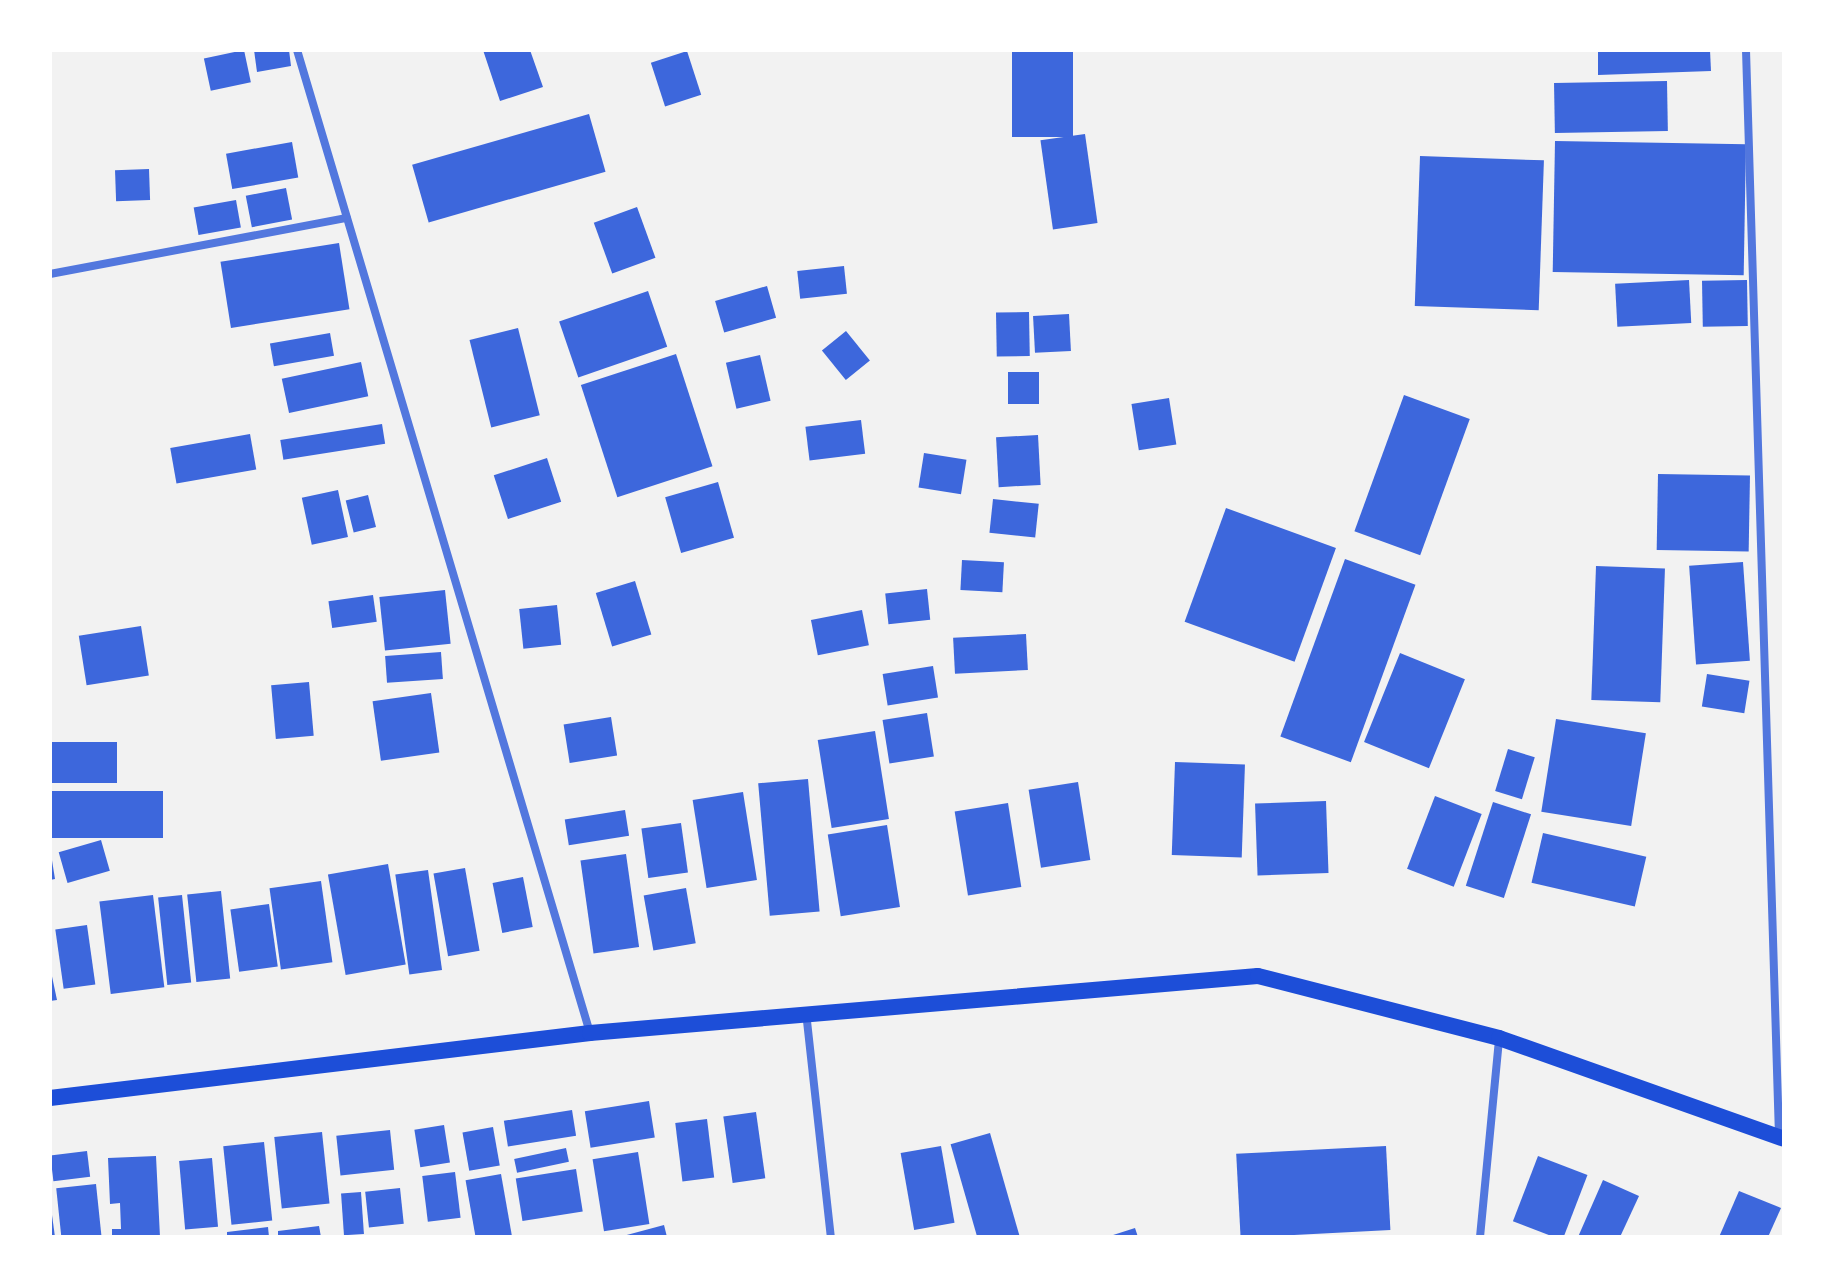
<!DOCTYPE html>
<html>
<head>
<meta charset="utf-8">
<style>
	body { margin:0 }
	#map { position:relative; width:1834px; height:1287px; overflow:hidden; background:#f2f2f2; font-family:"Source Serif 4",serif }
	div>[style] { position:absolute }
	.building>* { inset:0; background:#3d67dc; transform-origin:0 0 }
	.minor>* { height:8px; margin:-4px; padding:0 4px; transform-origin:4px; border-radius:4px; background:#5277de }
	.secondary>* { height:16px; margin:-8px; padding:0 8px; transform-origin:8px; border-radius:8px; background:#1d4ed8 }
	span { translate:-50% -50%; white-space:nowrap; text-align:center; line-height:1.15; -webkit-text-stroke:6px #fff; paint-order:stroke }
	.frame { position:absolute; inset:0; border:52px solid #fff; pointer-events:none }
</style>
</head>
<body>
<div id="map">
	<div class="building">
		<div style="left:244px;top:50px;width:33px;height:41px;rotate:78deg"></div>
		<div style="clip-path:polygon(254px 50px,289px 50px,291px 66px,257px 72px)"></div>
		<div style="clip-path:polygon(483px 50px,530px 50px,543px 87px,500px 101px)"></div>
		<div style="left:1012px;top:50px;width:61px;height:87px"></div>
		<div style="clip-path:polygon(1598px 50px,1710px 50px,1711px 71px,1598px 75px)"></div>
		<div style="left:687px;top:51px;width:46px;height:38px;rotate:72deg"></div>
		<div style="left:1667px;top:81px;width:50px;height:113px;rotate:89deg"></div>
		<div style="left:589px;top:114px;width:60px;height:184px;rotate:74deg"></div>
		<div style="left:1085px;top:134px;width:90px;height:45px;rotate:82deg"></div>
		<div style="left:1555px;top:141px;width:191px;height:131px;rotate:1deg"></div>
		<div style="left:292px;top:142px;width:36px;height:67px;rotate:80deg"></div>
		<div style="left:1420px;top:156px;width:124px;height:150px;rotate:2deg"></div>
		<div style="left:149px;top:169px;width:31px;height:34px;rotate:88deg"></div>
		<div style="left:286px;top:188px;width:32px;height:41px;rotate:79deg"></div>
		<div style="left:236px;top:200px;width:28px;height:43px;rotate:80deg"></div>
		<div style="left:637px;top:207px;width:54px;height:46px;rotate:70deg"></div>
		<div style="left:339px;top:243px;width:67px;height:120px;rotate:81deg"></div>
		<div style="left:844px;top:266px;width:28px;height:47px;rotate:84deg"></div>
		<div style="left:1689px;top:280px;width:43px;height:74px;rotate:87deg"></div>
		<div style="left:1747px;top:280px;width:46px;height:45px;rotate:89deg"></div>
		<div style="left:767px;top:286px;width:33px;height:54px;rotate:74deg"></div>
		<div style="left:648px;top:291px;width:59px;height:94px;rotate:71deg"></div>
		<div style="left:1029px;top:312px;width:44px;height:33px;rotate:89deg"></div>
		<div style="left:1069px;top:314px;width:37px;height:36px;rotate:87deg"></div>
		<div style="left:518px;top:328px;width:90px;height:50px;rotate:76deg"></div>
		<div style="left:846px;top:331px;width:38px;height:31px;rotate:51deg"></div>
		<div style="left:330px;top:333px;width:23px;height:61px;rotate:80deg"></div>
		<div style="left:676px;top:354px;width:118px;height:100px;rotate:72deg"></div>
		<div style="left:760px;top:355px;width:47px;height:35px;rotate:77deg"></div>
		<div style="left:361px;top:362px;width:35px;height:81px;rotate:78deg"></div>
		<div style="left:1008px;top:372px;width:31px;height:32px"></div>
		<div style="left:1404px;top:395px;width:70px;height:145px;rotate:20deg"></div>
		<div style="left:1169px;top:398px;width:47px;height:38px;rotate:81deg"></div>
		<div style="left:861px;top:420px;width:34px;height:56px;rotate:83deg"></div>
		<div style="left:382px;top:424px;width:20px;height:103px;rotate:81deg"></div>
		<div style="left:250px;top:434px;width:36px;height:81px;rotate:80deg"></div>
		<div style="left:1038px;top:435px;width:50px;height:42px;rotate:87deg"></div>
		<div style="left:924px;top:453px;width:43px;height:35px;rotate:9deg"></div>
		<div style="left:547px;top:458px;width:46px;height:56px;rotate:72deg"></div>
		<div style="left:1658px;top:474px;width:92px;height:76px;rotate:1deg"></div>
		<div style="left:718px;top:482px;width:58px;height:55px;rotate:74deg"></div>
		<div style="left:338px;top:490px;width:48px;height:37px;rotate:78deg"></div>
		<div style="left:368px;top:495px;width:33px;height:23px;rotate:76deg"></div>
		<div style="left:993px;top:499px;width:46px;height:34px;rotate:6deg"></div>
		<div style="left:1226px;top:508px;width:117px;height:121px;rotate:20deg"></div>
		<div style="left:1345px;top:559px;width:75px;height:189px;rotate:20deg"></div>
		<div style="left:962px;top:560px;width:42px;height:30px;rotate:3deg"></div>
		<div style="left:1743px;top:562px;width:99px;height:54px;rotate:86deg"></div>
		<div style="left:1596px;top:566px;width:69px;height:134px;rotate:2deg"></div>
		<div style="left:635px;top:581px;width:56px;height:41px;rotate:73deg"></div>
		<div style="left:927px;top:589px;width:31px;height:42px;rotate:84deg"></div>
		<div style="left:445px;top:590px;width:54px;height:66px;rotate:84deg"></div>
		<div style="left:373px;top:595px;width:27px;height:45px;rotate:82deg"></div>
		<div style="left:557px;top:605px;width:40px;height:38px;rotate:84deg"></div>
		<div style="left:862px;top:610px;width:36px;height:52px;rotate:79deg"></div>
		<div style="left:141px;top:626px;width:50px;height:63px;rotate:81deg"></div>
		<div style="left:1026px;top:634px;width:36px;height:73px;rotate:87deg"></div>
		<div style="left:441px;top:652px;width:27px;height:56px;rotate:86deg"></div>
		<div style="left:1400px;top:653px;width:70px;height:96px;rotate:22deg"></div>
		<div style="left:933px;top:666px;width:32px;height:51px;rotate:81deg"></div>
		<div style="left:1707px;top:674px;width:43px;height:33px;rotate:9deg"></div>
		<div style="left:309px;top:682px;width:54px;height:38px;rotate:85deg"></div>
		<div style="left:431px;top:693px;width:60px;height:59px;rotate:82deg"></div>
		<div style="left:927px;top:713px;width:44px;height:45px;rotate:81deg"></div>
		<div style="left:611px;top:717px;width:39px;height:48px;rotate:81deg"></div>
		<div style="left:1556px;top:719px;width:91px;height:94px;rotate:9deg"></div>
		<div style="left:875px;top:731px;width:89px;height:58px;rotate:81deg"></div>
		<div style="left:50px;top:742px;width:67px;height:41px"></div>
		<div style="left:1508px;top:749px;width:28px;height:44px;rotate:17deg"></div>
		<div style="left:1175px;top:762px;width:70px;height:93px;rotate:2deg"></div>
		<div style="left:808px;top:779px;width:133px;height:50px;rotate:85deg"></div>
		<div style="left:1078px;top:782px;width:79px;height:50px;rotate:81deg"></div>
		<div style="left:163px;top:791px;width:47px;height:113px;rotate:90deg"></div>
		<div style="left:743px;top:792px;width:89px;height:51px;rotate:81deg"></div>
		<div style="left:1435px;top:796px;width:50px;height:78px;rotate:21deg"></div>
		<div style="left:1326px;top:801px;width:72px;height:71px;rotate:88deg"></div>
		<div style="left:1493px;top:802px;width:40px;height:88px;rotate:18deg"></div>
		<div style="left:1008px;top:803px;width:85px;height:54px;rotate:81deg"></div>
		<div style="left:625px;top:810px;width:26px;height:61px;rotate:81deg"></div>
		<div style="left:681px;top:823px;width:50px;height:40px;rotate:82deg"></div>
		<div style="left:887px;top:825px;width:83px;height:60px;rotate:81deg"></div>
		<div style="left:1543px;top:833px;width:106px;height:51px;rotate:13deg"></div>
		<div style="left:101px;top:840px;width:32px;height:44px;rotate:74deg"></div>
		<div style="clip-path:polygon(50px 848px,55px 879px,50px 880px)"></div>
		<div style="left:626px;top:854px;width:94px;height:46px;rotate:82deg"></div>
		<div style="left:388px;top:864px;width:102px;height:61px;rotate:80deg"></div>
		<div style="left:465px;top:868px;width:84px;height:32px;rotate:80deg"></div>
		<div style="left:428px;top:870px;width:101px;height:33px;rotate:82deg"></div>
		<div style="left:523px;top:877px;width:51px;height:31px;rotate:79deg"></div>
		<div style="left:321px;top:881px;width:82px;height:52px;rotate:82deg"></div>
		<div style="left:686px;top:888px;width:56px;height:43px;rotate:80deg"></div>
		<div style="left:221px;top:891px;width:88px;height:34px;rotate:84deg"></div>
		<div style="left:153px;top:895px;width:93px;height:54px;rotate:83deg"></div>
		<div style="left:182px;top:895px;width:88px;height:24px;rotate:84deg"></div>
		<div style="left:269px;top:904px;width:63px;height:39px;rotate:82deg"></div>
		<div style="left:87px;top:925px;width:60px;height:32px;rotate:82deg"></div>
		<div style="clip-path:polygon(50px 967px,57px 1000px,50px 1001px)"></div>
		<div style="left:649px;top:1101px;width:37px;height:65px;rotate:81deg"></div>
		<div style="left:572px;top:1110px;width:26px;height:69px;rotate:81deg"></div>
		<div style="left:756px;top:1112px;width:67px;height:33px;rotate:82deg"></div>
		<div style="left:707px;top:1119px;width:59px;height:32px;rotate:83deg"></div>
		<div style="left:444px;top:1125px;width:38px;height:30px;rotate:81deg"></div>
		<div style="left:493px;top:1127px;width:39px;height:31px;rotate:80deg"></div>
		<div style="left:390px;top:1130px;width:40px;height:54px;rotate:84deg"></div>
		<div style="left:322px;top:1132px;width:72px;height:48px;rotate:84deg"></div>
		<div style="left:990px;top:1133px;width:108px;height:41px;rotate:74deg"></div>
		<div style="left:264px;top:1142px;width:79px;height:41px;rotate:84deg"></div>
		<div style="left:941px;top:1146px;width:78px;height:41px;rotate:80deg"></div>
		<div style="left:1386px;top:1146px;width:84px;height:150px;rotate:87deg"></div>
		<div style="left:566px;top:1148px;width:14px;height:53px;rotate:78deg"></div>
		<div style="left:87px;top:1151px;width:26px;height:37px;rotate:83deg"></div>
		<div style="left:638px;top:1152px;width:73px;height:46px;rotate:81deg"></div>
		<div style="clip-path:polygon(156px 1156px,160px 1237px,112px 1237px,112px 1229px,121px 1229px,120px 1203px,110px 1204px,108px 1158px)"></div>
		<div style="left:1538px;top:1156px;width:53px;height:70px;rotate:21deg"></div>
		<div style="left:212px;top:1158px;width:69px;height:33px;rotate:85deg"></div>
		<div style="left:576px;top:1169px;width:43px;height:61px;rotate:81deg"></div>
		<div style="left:455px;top:1172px;width:46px;height:33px;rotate:83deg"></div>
		<div style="left:501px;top:1174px;width:64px;height:36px;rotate:80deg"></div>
		<div style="clip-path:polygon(1603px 1180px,1639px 1196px,1620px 1237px,1578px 1237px)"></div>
		<div style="left:96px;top:1184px;width:53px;height:40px;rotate:84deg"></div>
		<div style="left:400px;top:1188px;width:36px;height:35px;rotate:84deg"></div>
		<div style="clip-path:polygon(1739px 1191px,1781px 1208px,1768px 1237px,1719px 1237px)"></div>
		<div style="left:361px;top:1192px;width:42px;height:20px;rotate:86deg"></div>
		<div style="clip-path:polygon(52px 1215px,55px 1237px,50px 1237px)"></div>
		<div style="clip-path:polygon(664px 1225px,667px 1237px,623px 1237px,623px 1236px)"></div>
		<div style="clip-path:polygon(319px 1226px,321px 1237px,278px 1237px,278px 1231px)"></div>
		<div style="clip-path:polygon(268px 1227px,269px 1237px,227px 1237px,227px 1232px)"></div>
		<div style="clip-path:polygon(1135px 1228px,1138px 1237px,1110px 1237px,1110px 1236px)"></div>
	</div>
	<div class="minor">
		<div style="left:297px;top:50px;width:1026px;rotate:73.4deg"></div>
		<div style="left:1746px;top:50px;width:1088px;rotate:88.26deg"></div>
		<div style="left:50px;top:274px;width:302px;rotate:-10.7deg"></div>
		<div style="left:806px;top:1012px;width:226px;rotate:83.7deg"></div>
		<div style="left:1480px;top:1237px;width:200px;rotate:-84.5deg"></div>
	</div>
	<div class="secondary">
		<div style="left:50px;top:1098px;width:544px;rotate:-6.86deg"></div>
		<div style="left:590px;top:1033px;width:670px;rotate:-4.88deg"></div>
		<div style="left:1258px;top:976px;width:249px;rotate:14.4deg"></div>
		<div style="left:1499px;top:1038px;width:302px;rotate:19.5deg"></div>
	</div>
	<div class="frame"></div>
</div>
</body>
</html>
